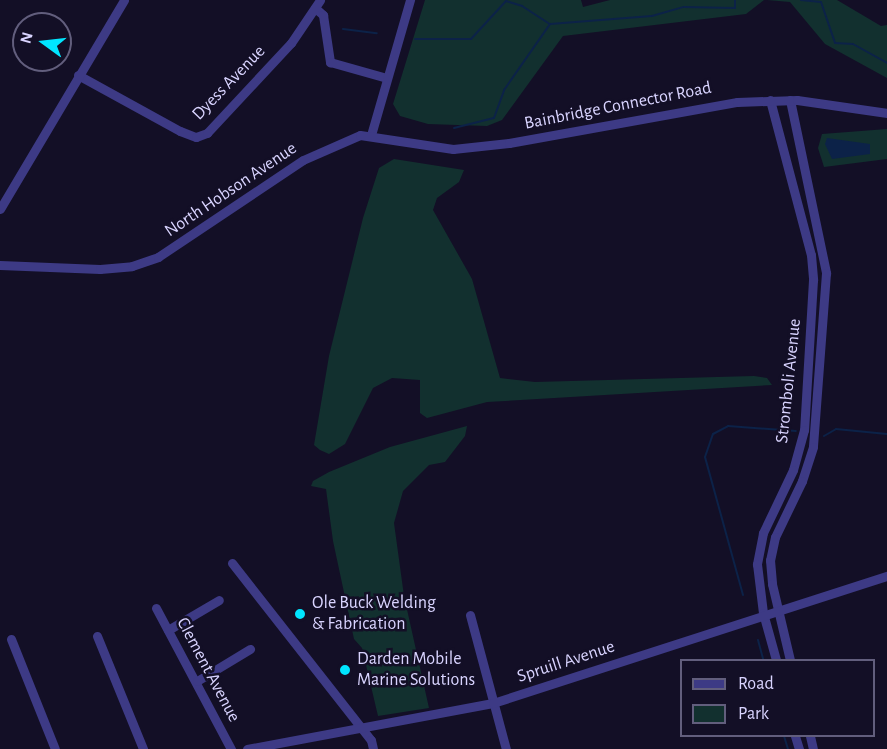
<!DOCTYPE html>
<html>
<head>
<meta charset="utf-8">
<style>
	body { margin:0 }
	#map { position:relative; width:887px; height:749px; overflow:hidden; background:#130f26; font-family:"Alegreya Sans",sans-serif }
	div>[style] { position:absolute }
	.green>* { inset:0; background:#12302f }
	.water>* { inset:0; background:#0c2248 }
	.stream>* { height:2px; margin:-1px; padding:0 1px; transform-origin:1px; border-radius:1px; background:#0c2248 }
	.minor>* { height:9px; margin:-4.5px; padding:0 4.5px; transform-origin:4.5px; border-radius:4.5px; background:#3d3a85 }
	.dots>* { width:16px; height:16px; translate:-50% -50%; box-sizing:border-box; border:3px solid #130f26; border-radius:50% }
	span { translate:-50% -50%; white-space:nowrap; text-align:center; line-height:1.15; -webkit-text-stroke:5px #130f26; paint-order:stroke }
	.street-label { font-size:18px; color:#d9d4ff }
	.poi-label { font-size:18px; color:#d9d4ff }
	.left { translate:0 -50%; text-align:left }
	.legend { position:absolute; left:680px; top:659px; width:195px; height:78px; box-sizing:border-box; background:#130f26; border:2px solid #625e7d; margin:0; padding:8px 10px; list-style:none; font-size:18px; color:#d9d4ff }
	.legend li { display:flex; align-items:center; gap:12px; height:30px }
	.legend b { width:30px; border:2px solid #625e7d }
	.north { position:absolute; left:12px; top:12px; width:60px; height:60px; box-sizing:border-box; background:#130f26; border:2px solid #625e7d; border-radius:50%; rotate:285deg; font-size:16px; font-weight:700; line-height:24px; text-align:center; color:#d9d4ff }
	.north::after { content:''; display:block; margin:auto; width:21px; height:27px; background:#00e5ff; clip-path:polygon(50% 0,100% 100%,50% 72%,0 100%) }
</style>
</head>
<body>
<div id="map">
	<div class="green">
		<div style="clip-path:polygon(425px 0,581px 0,583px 7px,610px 0,764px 0,746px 14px,563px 36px,502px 120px,487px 126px,428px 124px,400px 116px,393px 104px)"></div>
		<div style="clip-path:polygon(767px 0,837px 0,881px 26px,887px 25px,887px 78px,825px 44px,790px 2px)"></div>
		<div style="clip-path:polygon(887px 129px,887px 159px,824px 167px,818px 148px,822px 134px)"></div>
		<div style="clip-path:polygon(394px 159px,464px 170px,459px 182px,437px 198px,433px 210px,472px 279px,500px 378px,535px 382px,754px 376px,767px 378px,772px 385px,487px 402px,427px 418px,420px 413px,420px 380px,392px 378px,373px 388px,345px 444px,329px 454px,320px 450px,314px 445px,329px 356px,363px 218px,379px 168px)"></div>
		<div style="clip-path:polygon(467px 426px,465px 436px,445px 462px,429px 465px,403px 491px,394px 523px,404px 596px,429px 708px,378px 716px,362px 648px,354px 639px,333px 541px,326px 489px,311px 486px,313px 481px,329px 472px,390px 447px)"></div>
	</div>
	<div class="water">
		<div style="clip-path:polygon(827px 138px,870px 144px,870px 154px,832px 159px,825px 144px)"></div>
	</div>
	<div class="stream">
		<div style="left:801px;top:0;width:20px;rotate:6deg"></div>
		<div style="left:821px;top:2px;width:43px;rotate:71.1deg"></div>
		<div style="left:835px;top:43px;width:18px;rotate:3deg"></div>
		<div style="left:853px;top:44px;width:39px;rotate:29deg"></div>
		<div style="left:343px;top:29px;width:34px;rotate:7deg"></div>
		<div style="left:415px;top:39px;width:56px"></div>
		<div style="left:471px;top:39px;width:52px;rotate:-47.4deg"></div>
		<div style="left:506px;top:1px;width:17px;rotate:17deg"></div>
		<div style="left:522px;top:6px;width:33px;rotate:33deg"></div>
		<div style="left:550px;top:24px;width:102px;rotate:-4.5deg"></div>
		<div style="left:652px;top:16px;width:33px;rotate:-16deg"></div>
		<div style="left:684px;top:7px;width:51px;rotate:1.1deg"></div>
		<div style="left:735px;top:8px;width:8px;rotate:-90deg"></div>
		<div style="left:454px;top:128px;width:41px;rotate:-14deg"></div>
		<div style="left:494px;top:118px;width:30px;rotate:-70deg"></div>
		<div style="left:504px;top:90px;width:80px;rotate:-55.1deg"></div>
		<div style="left:824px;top:436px;width:14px;rotate:-30deg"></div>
		<div style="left:836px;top:429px;width:51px;rotate:5.6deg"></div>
		<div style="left:743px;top:595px;width:143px;rotate:-105.4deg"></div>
		<div style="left:705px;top:457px;width:24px;rotate:-71deg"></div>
		<div style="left:713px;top:434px;width:17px;rotate:-28deg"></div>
		<div style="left:728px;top:426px;width:68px;rotate:4.2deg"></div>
		<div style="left:758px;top:640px;width:20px;rotate:75deg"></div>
		<div style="left:784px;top:736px;width:14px;rotate:73deg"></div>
	</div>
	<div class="minor">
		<div style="left:315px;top:8px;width:11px;rotate:41deg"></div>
		<div style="left:323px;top:15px;width:48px;rotate:81.5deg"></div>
		<div style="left:330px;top:62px;width:59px;rotate:15.7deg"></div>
		<div style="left:78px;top:75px;width:116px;rotate:28.8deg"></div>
		<div style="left:180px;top:131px;width:17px;rotate:21deg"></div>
		<div style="left:196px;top:137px;width:12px;rotate:-20deg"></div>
		<div style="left:207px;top:133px;width:123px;rotate:-47deg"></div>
		<div style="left:291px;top:43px;width:52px;rotate:-56deg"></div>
		<div style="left:770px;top:100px;width:160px;rotate:75.2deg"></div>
		<div style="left:811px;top:255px;width:25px;rotate:85deg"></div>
		<div style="left:813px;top:280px;width:150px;rotate:93.4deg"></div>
		<div style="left:804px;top:430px;width:41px;rotate:105.4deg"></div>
		<div style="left:793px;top:470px;width:70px;rotate:115.5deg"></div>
		<div style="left:763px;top:533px;width:32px;rotate:101deg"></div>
		<div style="left:757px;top:564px;width:49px;rotate:83deg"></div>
		<div style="left:763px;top:613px;width:49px;rotate:74.5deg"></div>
		<div style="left:790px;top:100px;width:177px;rotate:78.2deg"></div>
		<div style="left:826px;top:273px;width:174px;rotate:94.3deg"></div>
		<div style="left:813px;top:447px;width:36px;rotate:108deg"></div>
		<div style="left:802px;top:481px;width:62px;rotate:115.7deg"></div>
		<div style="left:775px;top:537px;width:24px;rotate:102deg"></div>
		<div style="left:770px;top:560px;width:24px;rotate:85deg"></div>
		<div style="left:772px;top:584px;width:78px;rotate:76.7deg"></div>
		<div style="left:371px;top:135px;width:141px;rotate:-73.9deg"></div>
		<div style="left:0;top:209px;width:243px;rotate:-59.3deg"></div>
		<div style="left:0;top:265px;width:100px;rotate:2.3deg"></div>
		<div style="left:100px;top:269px;width:32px;rotate:-5deg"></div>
		<div style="left:132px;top:266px;width:28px;rotate:-19deg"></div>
		<div style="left:158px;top:257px;width:174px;rotate:-33.8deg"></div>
		<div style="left:303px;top:160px;width:62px;rotate:-23.7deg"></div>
		<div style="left:360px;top:135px;width:94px;rotate:8.6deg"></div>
		<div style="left:453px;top:149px;width:56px;rotate:-6.1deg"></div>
		<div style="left:509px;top:143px;width:232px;rotate:-10.2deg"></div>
		<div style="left:737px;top:102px;width:60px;rotate:-1.9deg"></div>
		<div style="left:797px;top:100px;width:91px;rotate:8.2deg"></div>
		<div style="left:232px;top:563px;width:225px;rotate:51.9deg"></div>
		<div style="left:371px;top:740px;width:9px;rotate:77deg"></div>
		<div style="left:156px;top:608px;width:160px;rotate:62deg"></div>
		<div style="left:470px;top:615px;width:139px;rotate:75deg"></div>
		<div style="left:168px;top:630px;width:59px;rotate:-30.5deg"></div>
		<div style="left:97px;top:636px;width:122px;rotate:67.8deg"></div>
		<div style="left:11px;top:639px;width:118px;rotate:68.2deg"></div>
		<div style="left:197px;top:681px;width:62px;rotate:-31.1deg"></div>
		<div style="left:795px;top:736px;width:14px;rotate:73deg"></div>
		<div style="left:810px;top:736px;width:13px;rotate:77deg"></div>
		<div style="left:247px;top:749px;width:250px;rotate:-10.6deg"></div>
		<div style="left:493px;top:703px;width:414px;rotate:-17.9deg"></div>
	</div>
	<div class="dots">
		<div style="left:300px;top:614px;background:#00e5ff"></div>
		<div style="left:345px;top:670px;background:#00e5ff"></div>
	</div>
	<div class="street-label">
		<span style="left:229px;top:83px;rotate:-46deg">Dyess Avenue</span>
		<span style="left:618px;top:106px;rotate:-11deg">Bainbridge Connector Road</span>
		<span style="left:231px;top:190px;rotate:-34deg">North Hobson Avenue</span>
		<span style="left:789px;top:381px;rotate:-84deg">Stromboli Avenue</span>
		<span style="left:566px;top:662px;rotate:-18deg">Spruill Avenue</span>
		<span style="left:208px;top:670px;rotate:62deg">Clement Avenue</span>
	</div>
	<div class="poi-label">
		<span class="left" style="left:312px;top:614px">Ole Buck Welding<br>&amp; Fabrication</span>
		<span class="left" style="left:357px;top:670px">Darden Mobile<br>Marine Solutions</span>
	</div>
	<ul class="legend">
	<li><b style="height:8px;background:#3d3a85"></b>Road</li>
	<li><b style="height:16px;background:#12302f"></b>Park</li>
	</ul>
	<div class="north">N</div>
</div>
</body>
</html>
